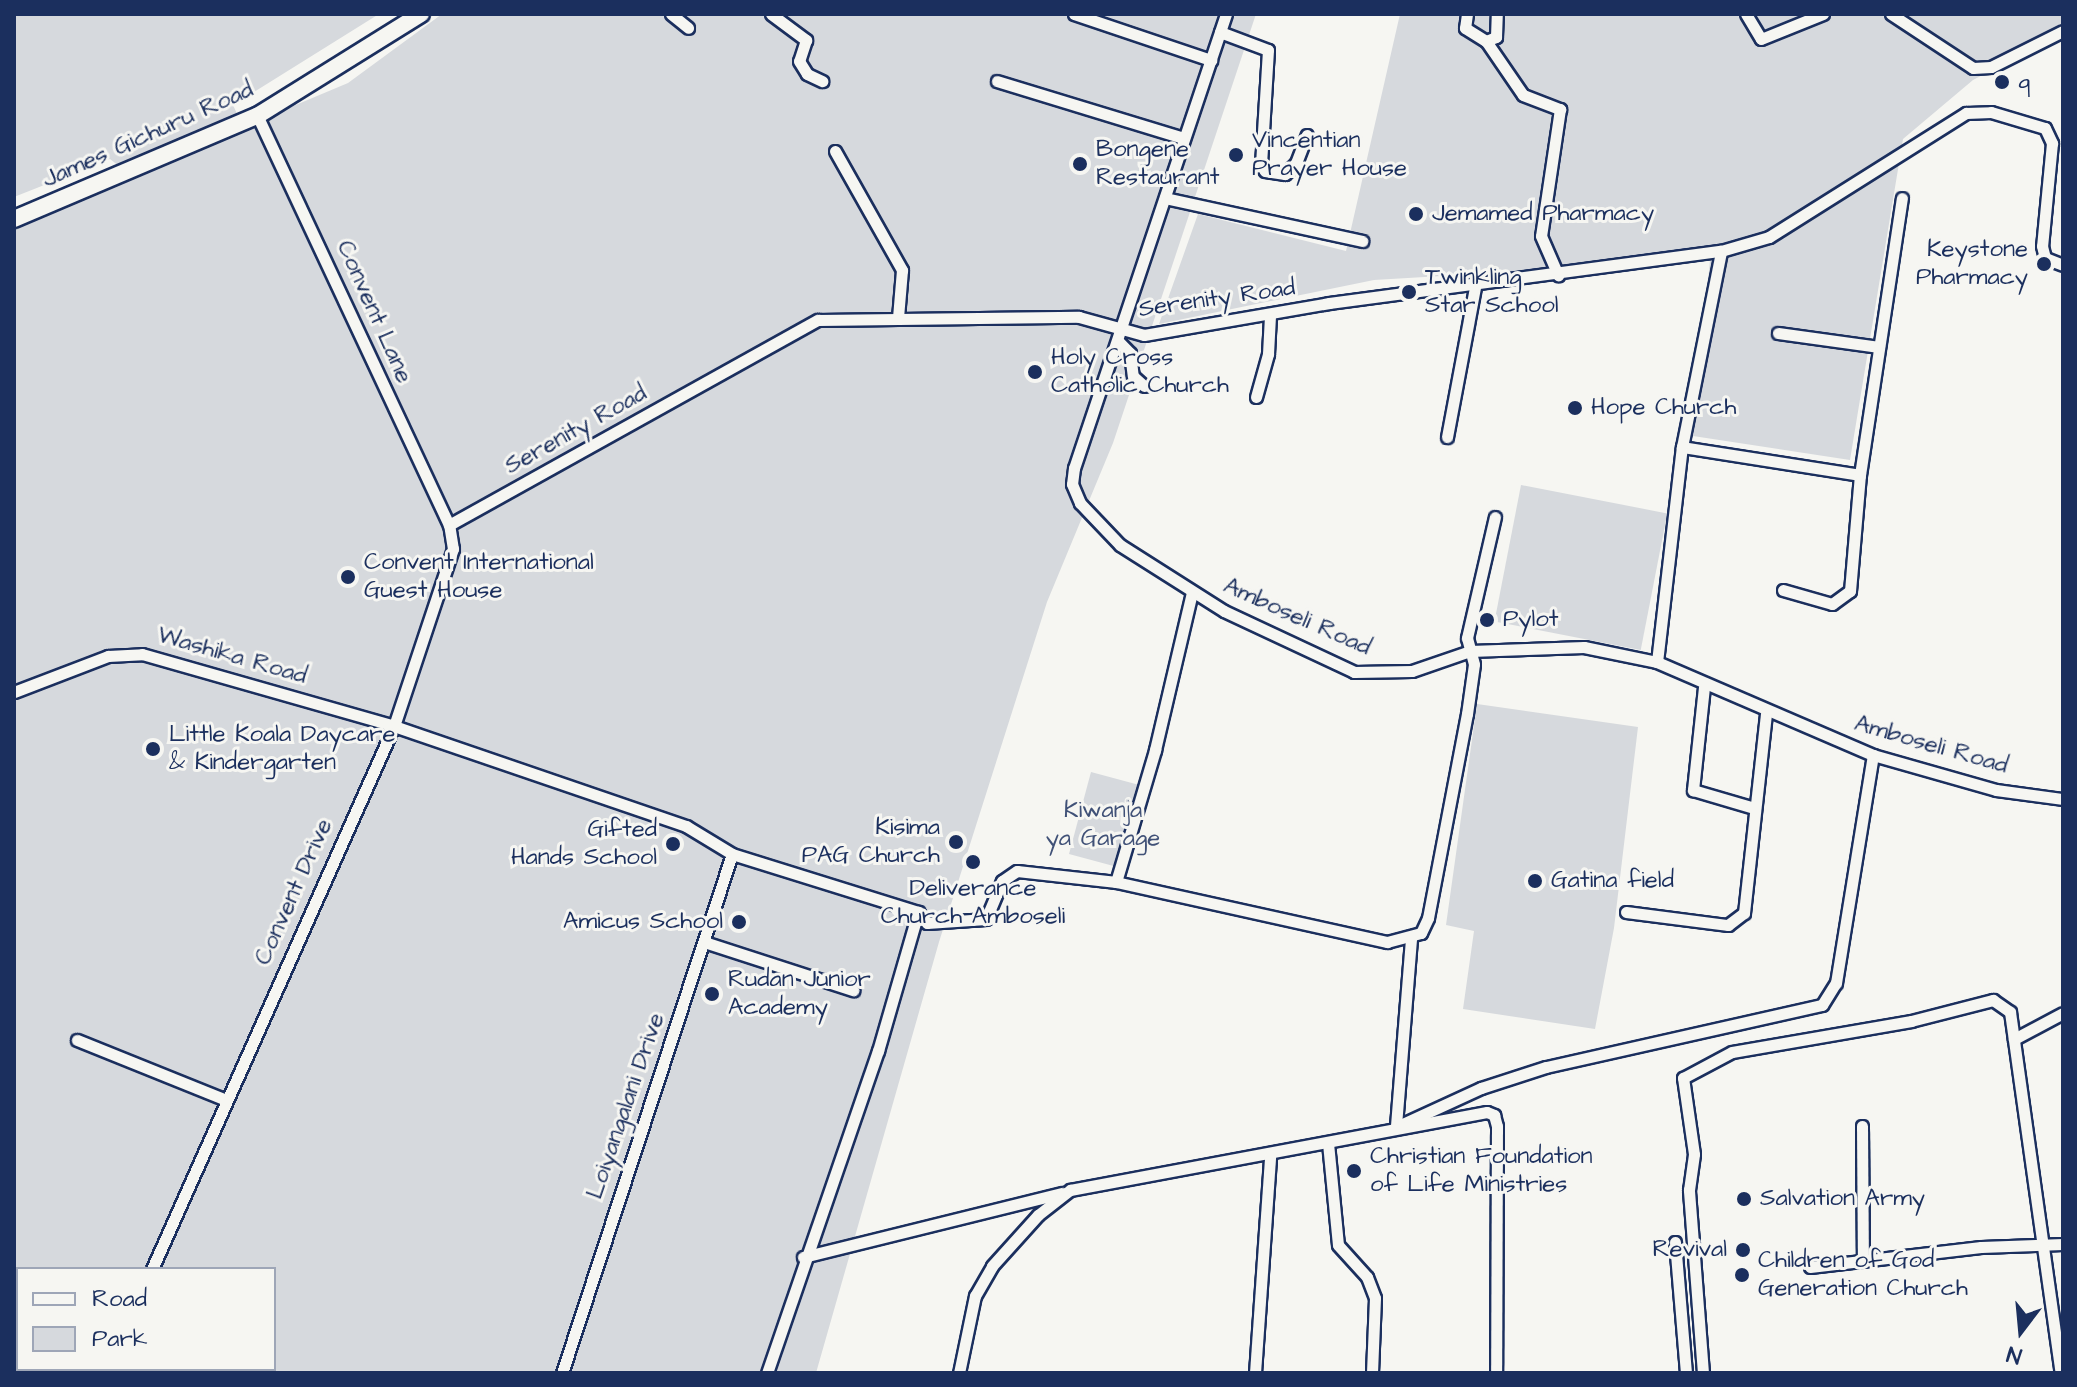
<!DOCTYPE html>
<html>
<head>
<meta charset="utf-8">
<style>
	body { margin:0 }
	#map { position:relative; width:2077px; height:1387px; overflow:hidden; background:#f6f6f2; font-family:"Architects Daughter",sans-serif }
	div>[style] { position:absolute }
	.green>* { inset:0; background:#d6d9dd; transform-origin:0 0 }
	.roads { filter:drop-shadow(2px 0 #1b2f5e) drop-shadow(-2px 0 #1b2f5e) drop-shadow(0 2px #1b2f5e) drop-shadow(0 -2px #1b2f5e) }
	.street>* { height:11px; margin:-5.5px; padding:0 5.5px; transform-origin:5.5px; border-radius:5.5px; background:#f6f6f2 }
	.secondary>* { height:16px; margin:-8px; padding:0 8px; transform-origin:8px; border-radius:8px; background:#f6f6f2 }
	.dots>* { width:22px; height:22px; translate:-50% -50%; box-sizing:border-box; border:4px solid #f6f6f2; border-radius:50% }
	span { translate:-50% -50%; white-space:nowrap; text-align:center; line-height:1.15; -webkit-text-stroke:6px #f6f6f2; paint-order:stroke }
	.poi-label { font-size:24px; color:#1b2f5e }
	.left { translate:0 -50%; text-align:left }
	.right { translate:-100% -50%; text-align:right }
	.street-label { font-size:24px; color:#1b2f5e }
	.park-label { font-size:24px; color:#405177 }
	.frame { position:absolute; inset:0; border:16px solid #1b2f5e; pointer-events:none }
	.legend { position:absolute; left:16px; top:1267px; width:260px; height:104px; box-sizing:border-box; background:#f6f6f2; border:2px solid #9ea6b7; margin:0; padding:10px 14px; list-style:none; font-size:24px; color:#1b2f5e }
	.legend li { display:flex; align-items:center; gap:16px; height:40px }
	.legend b { width:40px; border:2px solid #9ea6b7 }
	.north { position:absolute; left:1981px; top:1291px; width:80px; height:80px; -webkit-text-stroke:6px #f6f6f2; paint-order:stroke; rotate:196deg; font-size:22px; font-weight:700; line-height:32px; text-align:center; color:#1b2f5e }
	.north::after { content:''; display:block; margin:auto; width:28px; height:36px; background:#1b2f5e; clip-path:polygon(50% 0,100% 100%,50% 72%,0 100%) }
</style>
</head>
<body>
<div id="map">
	<div class="green">
		<div style="clip-path:polygon(evenodd,14px 14px,379px 14px,233px 105px,243px 127px,348px 83px,442px 14px,1256px 14px,1113px 443px,1047px 602px,939px 942px,816px 1373px,14px 1373px,14px 221px,129px 174px,110px 159px,14px 197px,14px 14px,18px 1269px,274px 1269px,274px 1369px,18px 1369px,18px 1269px)"></div>
		<div style="clip-path:polygon(1400px 14px,2063px 14px,2063px 33px,1973px 80px,1903px 139px,1850px 460px,1693px 436px,1710px 260px,1374px 280px,1159px 324px,1198px 214px,1346px 251px)"></div>
		<div style="left:1521px;top:485px;width:149px;height:139px;rotate:11deg"></div>
		<div style="clip-path:polygon(1477px 704px,1638px 727px,1614px 928px,1595px 1029px,1463px 1009px,1474px 931px,1446px 925px)"></div>
		<div style="left:1091px;top:772px;width:50px;height:85px;rotate:15deg"></div>
	</div>
	<div class="roads">
		<div class="street">
			<div style="left:671px;top:14px;width:22px;rotate:39deg"></div>
			<div style="left:771px;top:14px;width:44px;rotate:36.6deg"></div>
			<div style="left:806px;top:40px;width:22px;rotate:108deg"></div>
			<div style="left:799px;top:61px;width:15px;rotate:58deg"></div>
			<div style="left:807px;top:74px;width:17px;rotate:25deg"></div>
			<div style="left:1074px;top:14px;width:145px;rotate:18.6deg"></div>
			<div style="left:1226px;top:14px;width:479px;rotate:108.5deg"></div>
			<div style="left:1074px;top:468px;width:16px;rotate:97deg"></div>
			<div style="left:1072px;top:484px;width:21px;rotate:67deg"></div>
			<div style="left:1080px;top:503px;width:58px;rotate:46.4deg"></div>
			<div style="left:1120px;top:545px;width:123px;rotate:32.4deg"></div>
			<div style="left:1224px;top:611px;width:144px;rotate:25.1deg"></div>
			<div style="left:1354px;top:672px;width:58px;rotate:-1deg"></div>
			<div style="left:1412px;top:671px;width:61px;rotate:-19deg"></div>
			<div style="left:1470px;top:651px;width:114px;rotate:-2deg"></div>
			<div style="left:1584px;top:647px;width:75px;rotate:11.6deg"></div>
			<div style="left:1657px;top:662px;width:235px;rotate:23.3deg"></div>
			<div style="left:1873px;top:755px;width:128px;rotate:15.9deg"></div>
			<div style="left:1996px;top:790px;width:68px;rotate:7.7deg"></div>
			<div style="left:1467px;top:14px;width:14px;rotate:98deg"></div>
			<div style="left:1465px;top:28px;width:25px;rotate:32deg"></div>
			<div style="left:1486px;top:41px;width:11px;rotate:-22deg"></div>
			<div style="left:1496px;top:37px;width:23px;rotate:-88deg"></div>
			<div style="left:1746px;top:14px;width:29px;rotate:59deg"></div>
			<div style="left:1761px;top:39px;width:67px;rotate:-22deg"></div>
			<div style="left:1891px;top:14px;width:98px;rotate:33.4deg"></div>
			<div style="left:1973px;top:68px;width:18px;rotate:-3deg"></div>
			<div style="left:1991px;top:67px;width:80px;rotate:-26.6deg"></div>
			<div style="left:1220px;top:32px;width:51px;rotate:20.6deg"></div>
			<div style="left:1268px;top:50px;width:115px;rotate:93.5deg"></div>
			<div style="left:1261px;top:165px;width:7px;rotate:56deg"></div>
			<div style="left:1265px;top:171px;width:20px;rotate:9deg"></div>
			<div style="left:1285px;top:174px;width:16px;rotate:-45deg"></div>
			<div style="left:1296px;top:163px;width:30px;rotate:-69deg"></div>
			<div style="left:1486px;top:41px;width:65px;rotate:55.6deg"></div>
			<div style="left:1523px;top:95px;width:40px;rotate:21deg"></div>
			<div style="left:1560px;top:109px;width:128px;rotate:98.5deg"></div>
			<div style="left:1541px;top:236px;width:43px;rotate:66.4deg"></div>
			<div style="left:997px;top:81px;width:195px;rotate:17deg"></div>
			<div style="left:835px;top:151px;width:137px;rotate:60.6deg"></div>
			<div style="left:902px;top:270px;width:48px;rotate:94.8deg"></div>
			<div style="left:1165px;top:198px;width:202px;rotate:12.3deg"></div>
			<div style="left:1778px;top:333px;width:102px;rotate:7.9deg"></div>
			<div style="left:1118px;top:341px;width:17px;rotate:45deg"></div>
			<div style="left:1130px;top:353px;width:23px;rotate:83deg"></div>
			<div style="left:1133px;top:376px;width:15px;rotate:42deg"></div>
			<div style="left:1256px;top:397px;width:45px;rotate:-74.4deg"></div>
			<div style="left:1268px;top:354px;width:39px;rotate:-87deg"></div>
			<div style="left:1447px;top:437px;width:153px;rotate:-79.4deg"></div>
			<div style="left:1682px;top:447px;width:180px;rotate:8.9deg"></div>
			<div style="left:449px;top:525px;width:422px;rotate:-29.1deg"></div>
			<div style="left:818px;top:320px;width:261px;rotate:-0.7deg"></div>
			<div style="left:1079px;top:317px;width:67px;rotate:15.5deg"></div>
			<div style="left:1144px;top:335px;width:188px;rotate:-9.8deg"></div>
			<div style="left:1329px;top:303px;width:395px;rotate:-7.6deg"></div>
			<div style="left:1721px;top:251px;width:50px;rotate:-16.3deg"></div>
			<div style="left:1769px;top:237px;width:233px;rotate:-32.2deg"></div>
			<div style="left:1966px;top:113px;width:25px;rotate:-2deg"></div>
			<div style="left:1991px;top:112px;width:56px;rotate:16.5deg"></div>
			<div style="left:2045px;top:128px;width:17px;rotate:65deg"></div>
			<div style="left:2052px;top:143px;width:103px;rotate:95.5deg"></div>
			<div style="left:2042px;top:246px;width:12px;rotate:76deg"></div>
			<div style="left:2045px;top:258px;width:19px;rotate:21deg"></div>
			<div style="left:1783px;top:590px;width:51px;rotate:15.9deg"></div>
			<div style="left:1832px;top:604px;width:22px;rotate:-36deg"></div>
			<div style="left:1850px;top:591px;width:116px;rotate:-85.1deg"></div>
			<div style="left:1860px;top:475px;width:280px;rotate:-81.4deg"></div>
			<div style="left:1657px;top:662px;width:216px;rotate:-83.4deg"></div>
			<div style="left:1682px;top:447px;width:200px;rotate:-78.7deg"></div>
			<div style="left:1704px;top:687px;width:104px;rotate:96.1deg"></div>
			<div style="left:1693px;top:790px;width:64px;rotate:16.4deg"></div>
			<div style="left:14px;top:692px;width:101px;rotate:-21deg"></div>
			<div style="left:108px;top:656px;width:34px;rotate:-3deg"></div>
			<div style="left:142px;top:654px;width:262px;rotate:15.9deg"></div>
			<div style="left:394px;top:726px;width:309px;rotate:18.9deg"></div>
			<div style="left:686px;top:826px;width:54px;rotate:31.3deg"></div>
			<div style="left:732px;top:854px;width:195px;rotate:17.3deg"></div>
			<div style="left:1116px;top:882px;width:138px;rotate:-73.5deg"></div>
			<div style="left:1155px;top:750px;width:162px;rotate:-76.8deg"></div>
			<div style="left:918px;top:912px;width:14px;rotate:51deg"></div>
			<div style="left:927px;top:923px;width:59px;rotate:-3.9deg"></div>
			<div style="left:986px;top:919px;width:41px;rotate:-67.2deg"></div>
			<div style="left:1002px;top:881px;width:18px;rotate:-34deg"></div>
			<div style="left:1017px;top:871px;width:100px;rotate:6.3deg"></div>
			<div style="left:1116px;top:882px;width:278px;rotate:12.5deg"></div>
			<div style="left:1387px;top:942px;width:35px;rotate:-15deg"></div>
			<div style="left:1421px;top:933px;width:17px;rotate:-65deg"></div>
			<div style="left:1428px;top:918px;width:208px;rotate:-79.2deg"></div>
			<div style="left:1467px;top:714px;width:50px;rotate:-82deg"></div>
			<div style="left:1474px;top:664px;width:27px;rotate:-105deg"></div>
			<div style="left:1467px;top:638px;width:124px;rotate:-77deg"></div>
			<div style="left:1626px;top:912px;width:103px;rotate:7.3deg"></div>
			<div style="left:1728px;top:925px;width:20px;rotate:-37deg"></div>
			<div style="left:1744px;top:913px;width:201px;rotate:-83.7deg"></div>
			<div style="left:1411px;top:939px;width:189px;rotate:94.6deg"></div>
			<div style="left:1396px;top:1127px;width:94px;rotate:-24.6deg"></div>
			<div style="left:1481px;top:1088px;width:68px;rotate:-17.9deg"></div>
			<div style="left:1546px;top:1067px;width:283px;rotate:-12.7deg"></div>
			<div style="left:1822px;top:1005px;width:26px;rotate:-58deg"></div>
			<div style="left:1836px;top:983px;width:231px;rotate:-80.8deg"></div>
			<div style="left:704px;top:942px;width:157px;rotate:17.9deg"></div>
			<div style="left:2014px;top:1039px;width:55px;rotate:-28deg"></div>
			<div style="left:77px;top:1040px;width:161px;rotate:21.9deg"></div>
			<div style="left:1862px;top:1126px;width:135px;rotate:89.6deg"></div>
			<div style="left:1328px;top:1143px;width:102px;rotate:84.4deg"></div>
			<div style="left:1338px;top:1245px;width:43px;rotate:47.8deg"></div>
			<div style="left:1367px;top:1277px;width:22px;rotate:69deg"></div>
			<div style="left:1375px;top:1298px;width:75px;rotate:92.3deg"></div>
			<div style="left:1675px;top:1242px;width:131px;rotate:85.2deg"></div>
			<div style="left:803px;top:1257px;width:267px;rotate:-13.9deg"></div>
			<div style="left:1810px;top:1267px;width:172px;rotate:-6.7deg"></div>
			<div style="left:1981px;top:1247px;width:82px;rotate:-2.1deg"></div>
			<div style="left:152px;top:1269px;width:594px;rotate:-65.98deg"></div>
			<div style="left:394px;top:726px;width:187px;rotate:-71.6deg"></div>
			<div style="left:453px;top:549px;width:24px;rotate:-99deg"></div>
			<div style="left:449px;top:525px;width:452px;rotate:-115.1deg"></div>
			<div style="left:108px;top:1373px;width:4px;rotate:-76deg"></div>
			<div style="left:562px;top:1373px;width:546px;rotate:-71.86deg"></div>
			<div style="left:767px;top:1373px;width:341px;rotate:-71deg"></div>
			<div style="left:878px;top:1051px;width:145px;rotate:-73.9deg"></div>
			<div style="left:959px;top:1373px;width:79px;rotate:-78.3deg"></div>
			<div style="left:975px;top:1296px;width:34px;rotate:-60deg"></div>
			<div style="left:992px;top:1266px;width:69px;rotate:-48deg"></div>
			<div style="left:1038px;top:1215px;width:41px;rotate:-38deg"></div>
			<div style="left:1070px;top:1190px;width:424px;rotate:-10.6deg"></div>
			<div style="left:1487px;top:1112px;width:8px;rotate:23deg"></div>
			<div style="left:1494px;top:1115px;width:11px;rotate:75deg"></div>
			<div style="left:1497px;top:1126px;width:247px;rotate:90.2deg"></div>
			<div style="left:1255px;top:1373px;width:218px;rotate:-86deg"></div>
			<div style="left:1703px;top:1373px;width:184px;rotate:-94.4deg"></div>
			<div style="left:1689px;top:1190px;width:36px;rotate:-82deg"></div>
			<div style="left:1694px;top:1154px;width:77px;rotate:-98.2deg"></div>
			<div style="left:1683px;top:1078px;width:55px;rotate:-28deg"></div>
			<div style="left:1732px;top:1052px;width:182px;rotate:-9.8deg"></div>
			<div style="left:1911px;top:1021px;width:85px;rotate:-14.4deg"></div>
			<div style="left:1993px;top:1000px;width:21px;rotate:35deg"></div>
			<div style="left:2010px;top:1012px;width:365px;rotate:82deg"></div>
		</div>
		<div class="secondary">
			<div style="left:14px;top:219px;width:264px;rotate:-23deg"></div>
			<div style="left:257px;top:116px;width:193px;rotate:-31.9deg"></div>
		</div>
	</div>
	<div class="dots">
		<div style="left:2002px;top:82px;background:#1b2f5e"></div>
		<div style="left:1236px;top:155px;background:#1b2f5e"></div>
		<div style="left:1080px;top:164px;background:#1b2f5e"></div>
		<div style="left:1416px;top:214px;background:#1b2f5e"></div>
		<div style="left:2044px;top:264px;background:#1b2f5e"></div>
		<div style="left:1409px;top:292px;background:#1b2f5e"></div>
		<div style="left:1035px;top:372px;background:#1b2f5e"></div>
		<div style="left:1575px;top:408px;background:#1b2f5e"></div>
		<div style="left:348px;top:577px;background:#1b2f5e"></div>
		<div style="left:1487px;top:620px;background:#1b2f5e"></div>
		<div style="left:153px;top:749px;background:#1b2f5e"></div>
		<div style="left:956px;top:842px;background:#1b2f5e"></div>
		<div style="left:673px;top:844px;background:#1b2f5e"></div>
		<div style="left:973px;top:862px;background:#1b2f5e"></div>
		<div style="left:1535px;top:881px;background:#1b2f5e"></div>
		<div style="left:739px;top:922px;background:#1b2f5e"></div>
		<div style="left:712px;top:994px;background:#1b2f5e"></div>
		<div style="left:1354px;top:1171px;background:#1b2f5e"></div>
		<div style="left:1744px;top:1199px;background:#1b2f5e"></div>
		<div style="left:1743px;top:1250px;background:#1b2f5e"></div>
		<div style="left:1742px;top:1275px;background:#1b2f5e"></div>
	</div>
	<div class="poi-label">
		<span class="left" style="left:2018px;top:82px">q</span>
		<span class="left" style="left:1252px;top:155px">Vincentian<br>Prayer House</span>
		<span class="left" style="left:1096px;top:164px">Bongene<br>Restaurant</span>
		<span class="left" style="left:1432px;top:214px">Jemamed Pharmacy</span>
		<span class="right" style="left:2028px;top:264px">Keystone<br>Pharmacy</span>
		<span class="left" style="left:1425px;top:292px">Twinkling<br>Star School</span>
		<span class="left" style="left:1051px;top:372px">Holy Cross<br>Catholic Church</span>
		<span class="left" style="left:1591px;top:408px">Hope Church</span>
		<span class="left" style="left:364px;top:577px">Convent International<br>Guest House</span>
		<span class="left" style="left:1503px;top:620px">Pylot</span>
		<span class="left" style="left:169px;top:749px">Little Koala Daycare<br>&amp; Kindergarten</span>
		<span class="right" style="left:940px;top:842px">Kisima<br>PAG Church</span>
		<span class="right" style="left:657px;top:844px">Gifted<br>Hands School</span>
		<span class="left" style="left:1551px;top:881px">Gatina field</span>
		<span style="left:973px;top:903px">Deliverance<br>Church Amboseli</span>
		<span class="right" style="left:723px;top:922px">Amicus School</span>
		<span class="left" style="left:728px;top:994px">Rudan Junior<br>Academy</span>
		<span class="left" style="left:1370px;top:1171px">Christian Foundation<br>of Life Ministries</span>
		<span class="left" style="left:1760px;top:1199px">Salvation Army</span>
		<span class="right" style="left:1727px;top:1250px">Revival</span>
		<span class="left" style="left:1758px;top:1275px">Children of God<br>Generation Church</span>
	</div>
	<div class="street-label">
		<span style="left:148px;top:135px;rotate:-24deg">James Gichuru Road</span>
		<span style="left:1217px;top:299px;rotate:-8deg">Serenity Road</span>
		<span style="left:374px;top:312px;rotate:66deg">Convent Lane</span>
		<span style="left:576px;top:430px;rotate:-29deg">Serenity Road</span>
		<span style="left:1297px;top:617px;rotate:24deg">Amboseli Road</span>
		<span style="left:232px;top:656px;rotate:16deg">Washika Road</span>
		<span style="left:1931px;top:745px;rotate:16deg">Amboseli Road</span>
		<span style="left:294px;top:892px;rotate:-66deg">Convent Drive</span>
		<span style="left:626px;top:1106px;rotate:-71deg">Loiyangalani Drive</span>
	</div>
	<div class="park-label">
		<span style="left:1103px;top:825px">Kiwanja<br>ya Garage</span>
	</div>
	<div class="frame"></div>
	<ul class="legend">
	<li><b style="height:10px;background:#f6f6f2"></b>Road</li>
	<li><b style="height:22px;background:#d6d9dd"></b>Park</li>
	</ul>
	<div class="north">N</div>
</div>
</body>
</html>
